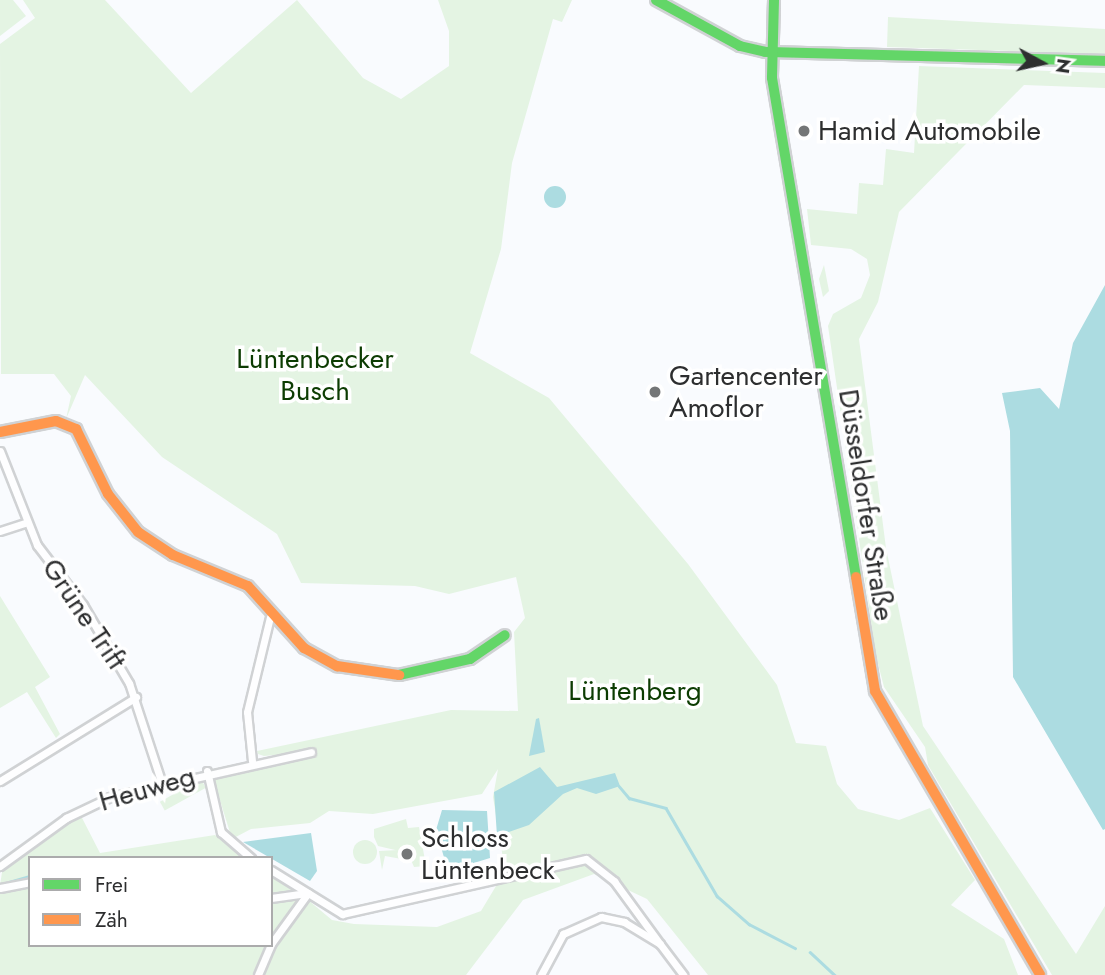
<!DOCTYPE html>
<html>
<head>
<meta charset="utf-8">
<style>
	body { margin:0 }
	#map { position:relative; width:1105px; height:975px; overflow:hidden; background:#f9fbfe; font-family:Jost,sans-serif }
	div>[style] { position:absolute }
	.green>* { inset:0; background:#e4f4e3; transform-origin:0 0 }
	.round { border-radius:50% }
	.water>* { inset:0; background:#acdce1 }
	.stream>* { height:2.5px; margin:-1.25px; padding:0 1.25px; transform-origin:1.25px; border-radius:1.25px; background:#acdce1 }
	.roads { filter:drop-shadow(2px 0 #d0d2d4) drop-shadow(-2px 0 #d0d2d4) drop-shadow(0 2px #d0d2d4) drop-shadow(0 -2px #d0d2d4) }
	.street>* { height:7px; margin:-3.5px; padding:0 3.5px; transform-origin:3.5px; border-radius:3.5px; background:#fefeff }
	.fast>* { height:10px; margin:-5px; padding:0 5px; transform-origin:5px; border-radius:5px; background:#63d668 }
	.slow>* { height:10px; margin:-5px; padding:0 5px; transform-origin:5px; border-radius:5px; background:#ff974d }
	.dots>* { width:19px; height:19px; translate:-50% -50%; box-sizing:border-box; border:4px solid #fff; border-radius:50% }
	span { translate:-50% -50%; white-space:nowrap; text-align:center; line-height:1.15; -webkit-text-stroke:7px #fff; paint-order:stroke }
	.poi-label { font-size:28px; color:#2d2e2f }
	.left { translate:0 -50%; text-align:left }
	.park-label { font-size:28px; color:#0c3c02 }
	.street-label { font-size:28px; color:#2d2e2f }
	.legend { position:absolute; left:28px; top:856px; width:245px; height:91px; box-sizing:border-box; background:#fff; border:2px solid #ababac; margin:0; padding:9px 12px; list-style:none; font-size:21px; color:#2d2e2f }
	.legend li { display:flex; align-items:center; gap:14px; height:35px }
	.legend b { width:35px; border:2px solid #ababac }
	.north { position:absolute; left:1007px; top:28px; width:70px; height:70px; -webkit-text-stroke:5px #fff; paint-order:stroke; rotate:98deg; font-size:19px; font-weight:700; line-height:28px; text-align:center; color:#2d2e2f }
	.north::after { content:''; display:block; margin:auto; width:24px; height:32px; background:#2d2e2f; clip-path:polygon(50% 0,100% 100%,50% 72%,0 100%) }
</style>
</head>
<body>
<div id="map">
	<div class="green">
		<div style="clip-path:polygon(0 0,13px 0,26px 16px,0 36px)"></div>
		<div style="clip-path:polygon(23px 0,105px 0,191px 93px,297px 0,363px 78px,401px 99px,449px 66px,449px 31px,438px 0,572px 0,562px 22px,553px 19px,512px 163px,501px 249px,470px 353px,549px 398px,688px 564px,777px 685px,796px 743px,826px 746px,837px 784px,858px 809px,899px 820px,930px 808px,975px 880px,951px 905px,1004px 939px,1018px 975px,708px 975px,647px 899px,594px 874px,523px 900px,466px 975px,0 975px,0 891px,30px 884px,30px 945px,271px 945px,271px 901px,296px 897px,299px 910px,308px 900px,332px 920px,354px 924px,437px 927px,481px 911px,505px 871px,493px 797px,498px 769px,482px 794px,373px 814px,329px 811px,310px 823px,251px 829px,232px 839px,213px 778px,308px 752px,264px 756px,258px 754px,257px 751px,451px 710px,518px 711px,514px 632px,525px 618px,516px 577px,449px 594px,415px 586px,301px 583px,277px 534px,162px 457px,85px 375px,66px 419px,71px 396px,54px 374px,1px 374px,0 44px,35px 18px)"></div>
		<div style="clip-path:polygon(888px 17px,1105px 29px,1105px 54px,887px 47px)"></div>
		<div style="clip-path:polygon(919px 66px,1105px 73px,1105px 88px,1024px 85px,899px 212px,878px 302px,859px 339px,886px 548px,923px 726px,1076px 954px,1105px 906px,1105px 975px,1052px 975px,928px 765px,925px 747px,884px 687px,876px 656px,828px 326px,833px 314px,861px 298px,870px 275px,867px 259px,851px 249px,811px 245px,807px 209px,857px 214px,859px 183px,883px 185px,886px 149px,914px 153px)"></div>
		<div style="clip-path:polygon(824px 265px,829px 291px,823px 297px,819px 279px)"></div>
		<div style="clip-path:polygon(0 596px,50px 677px,35px 687px,60px 734px,56px 738px,27px 692px,0 708px)"></div>
		<div style="left:201px;top:779px;width:10px;height:47px;rotate:61deg"></div>
		<div style="clip-path:polygon(80px 814px,100px 853px,215px 835px,245px 858px,30px 858px,30px 879px,0 885px,3px 866px)"></div>
		<div style="clip-path:polygon(406px 819px,408px 828px,419px 827px,426px 866px,414px 867px,408px 853px,378px 846px,374px 837px,374px 829px)"></div>
		<div class="round" style="left:353px;top:840px;width:24px;height:24px"></div>
		<div style="clip-path:polygon(398px 850px,407px 860px,385px 856px,382px 870px,379px 851px)"></div>
		<div style="clip-path:polygon(271px 874px,290px 885px,294px 889px,271px 895px)"></div>
	</div>
	<div class="water">
		<div class="round" style="left:544px;top:186px;width:22px;height:22px"></div>
		<div style="clip-path:polygon(1105px 285px,1105px 829px,1103px 830px,1013px 677px,1010px 431px,1002px 393px,1040px 388px,1059px 409px,1073px 343px)"></div>
		<div style="clip-path:polygon(539px 718px,545px 752px,529px 756px,536px 719px)"></div>
		<div style="clip-path:polygon(540px 767px,557px 787px,615px 773px,620px 786px,596px 794px,577px 788px,563px 794px,529px 825px,497px 836px,494px 792px)"></div>
		<div style="clip-path:polygon(442px 810px,487px 811px,490px 858px,448px 871px,436px 830px)"></div>
		<div style="clip-path:polygon(311px 833px,317px 871px,310px 881px,243px 842px)"></div>
	</div>
	<div class="stream">
		<div style="left:619px;top:786px;width:16px;rotate:50deg"></div>
		<div style="left:629px;top:798px;width:38px;rotate:15deg"></div>
		<div style="left:666px;top:808px;width:102px;rotate:59.9deg"></div>
		<div style="left:717px;top:896px;width:43px;rotate:41.2deg"></div>
		<div style="left:749px;top:924px;width:52px;rotate:27.6deg"></div>
		<div style="left:9px;top:882px;width:22px;rotate:-16deg"></div>
		<div style="left:810px;top:952px;width:34px;rotate:43deg"></div>
	</div>
	<div class="roads">
		<div class="street">
			<div style="left:0;top:451px;width:101px;rotate:68.5deg"></div>
			<div style="left:37px;top:545px;width:76px;rotate:52.5deg"></div>
			<div style="left:83px;top:605px;width:91px;rotate:59.5deg"></div>
			<div style="left:129px;top:683px;width:103px;rotate:71.9deg"></div>
			<div style="left:0;top:531px;width:26px;rotate:-18deg"></div>
			<div style="left:252px;top:761px;width:49px;rotate:-95.8deg"></div>
			<div style="left:247px;top:712px;width:98px;rotate:-76.4deg"></div>
			<div style="left:207px;top:771px;width:63px;rotate:77.1deg"></div>
			<div style="left:221px;top:832px;width:40px;rotate:41deg"></div>
			<div style="left:0;top:781px;width:160px;rotate:-31.7deg"></div>
			<div style="left:0;top:866px;width:82px;rotate:-36deg"></div>
			<div style="left:66px;top:818px;width:49px;rotate:-25.5deg"></div>
			<div style="left:110px;top:797px;width:206px;rotate:-12.6deg"></div>
			<div style="left:271px;top:870px;width:84px;rotate:31.8deg"></div>
			<div style="left:342px;top:914px;width:250px;rotate:-12.7deg"></div>
			<div style="left:586px;top:859px;width:36px;rotate:38deg"></div>
			<div style="left:614px;top:881px;width:78px;rotate:53.9deg"></div>
			<div style="left:0;top:888px;width:31px;rotate:-11deg"></div>
			<div style="left:271px;top:898px;width:36px;rotate:-8deg"></div>
			<div style="left:271px;top:944px;width:63px;rotate:-54deg"></div>
			<div style="left:258px;top:975px;width:33px;rotate:-67deg"></div>
			<div style="left:541px;top:975px;width:47px;rotate:-61.8deg"></div>
			<div style="left:563px;top:934px;width:42px;rotate:-24.1deg"></div>
			<div style="left:601px;top:917px;width:24px;rotate:12deg"></div>
			<div style="left:624px;top:922px;width:42px;rotate:31.4deg"></div>
			<div style="left:660px;top:944px;width:39px;rotate:53deg"></div>
		</div>
		<div class="fast">
			<div style="left:656px;top:0;width:96px;rotate:28.7deg"></div>
			<div style="left:740px;top:46px;width:26px;rotate:13deg"></div>
			<div style="left:765px;top:52px;width:340px;rotate:1.5deg"></div>
			<div style="left:774px;top:0;width:78px;rotate:91.5deg"></div>
			<div style="left:772px;top:78px;width:506px;rotate:80.44deg"></div>
			<div style="left:399px;top:675px;width:73px;rotate:-12.7deg"></div>
			<div style="left:470px;top:659px;width:42px;rotate:-34.4deg"></div>
		</div>
		<div class="slow">
			<div style="left:0;top:432px;width:57px;rotate:-11.1deg"></div>
			<div style="left:56px;top:421px;width:22px;rotate:22deg"></div>
			<div style="left:76px;top:429px;width:72px;rotate:63.8deg"></div>
			<div style="left:108px;top:494px;width:48px;rotate:51.7deg"></div>
			<div style="left:138px;top:532px;width:42px;rotate:33.3deg"></div>
			<div style="left:173px;top:555px;width:81px;rotate:22.5deg"></div>
			<div style="left:248px;top:586px;width:84px;rotate:47.9deg"></div>
			<div style="left:304px;top:648px;width:38px;rotate:29deg"></div>
			<div style="left:337px;top:666px;width:63px;rotate:8.3deg"></div>
			<div style="left:856px;top:577px;width:116px;rotate:80.5deg"></div>
			<div style="left:875px;top:691px;width:328px;rotate:59.8deg"></div>
		</div>
	</div>
	<div class="dots">
		<div style="left:804px;top:131px;background:#747677"></div>
		<div style="left:655px;top:392px;background:#747677"></div>
		<div style="left:407px;top:854px;background:#747677"></div>
	</div>
	<div class="poi-label">
		<span class="left" style="left:818px;top:131px">Hamid Automobile</span>
		<span class="left" style="left:669px;top:392px">Gartencenter<br>Amoflor</span>
		<span class="left" style="left:421px;top:854px">Schloss<br>Lüntenbeck</span>
	</div>
	<div class="park-label">
		<span style="left:315px;top:375px">Lüntenbecker<br>Busch</span>
		<span style="left:635px;top:691px">Lüntenberg</span>
	</div>
	<div class="street-label">
		<span style="left:866px;top:505px;rotate:81deg">Düsseldorfer Straße</span>
		<span style="left:84px;top:614px;rotate:56deg">Grüne Trift</span>
		<span style="left:147px;top:789px;rotate:-16deg">Heuweg</span>
	</div>
	<ul class="legend">
	<li><b style="height:9px;background:#63d668"></b>Frei</li>
	<li><b style="height:9px;background:#ff974d"></b>Zäh</li>
	</ul>
	<div class="north">N</div>
</div>
</body>
</html>
